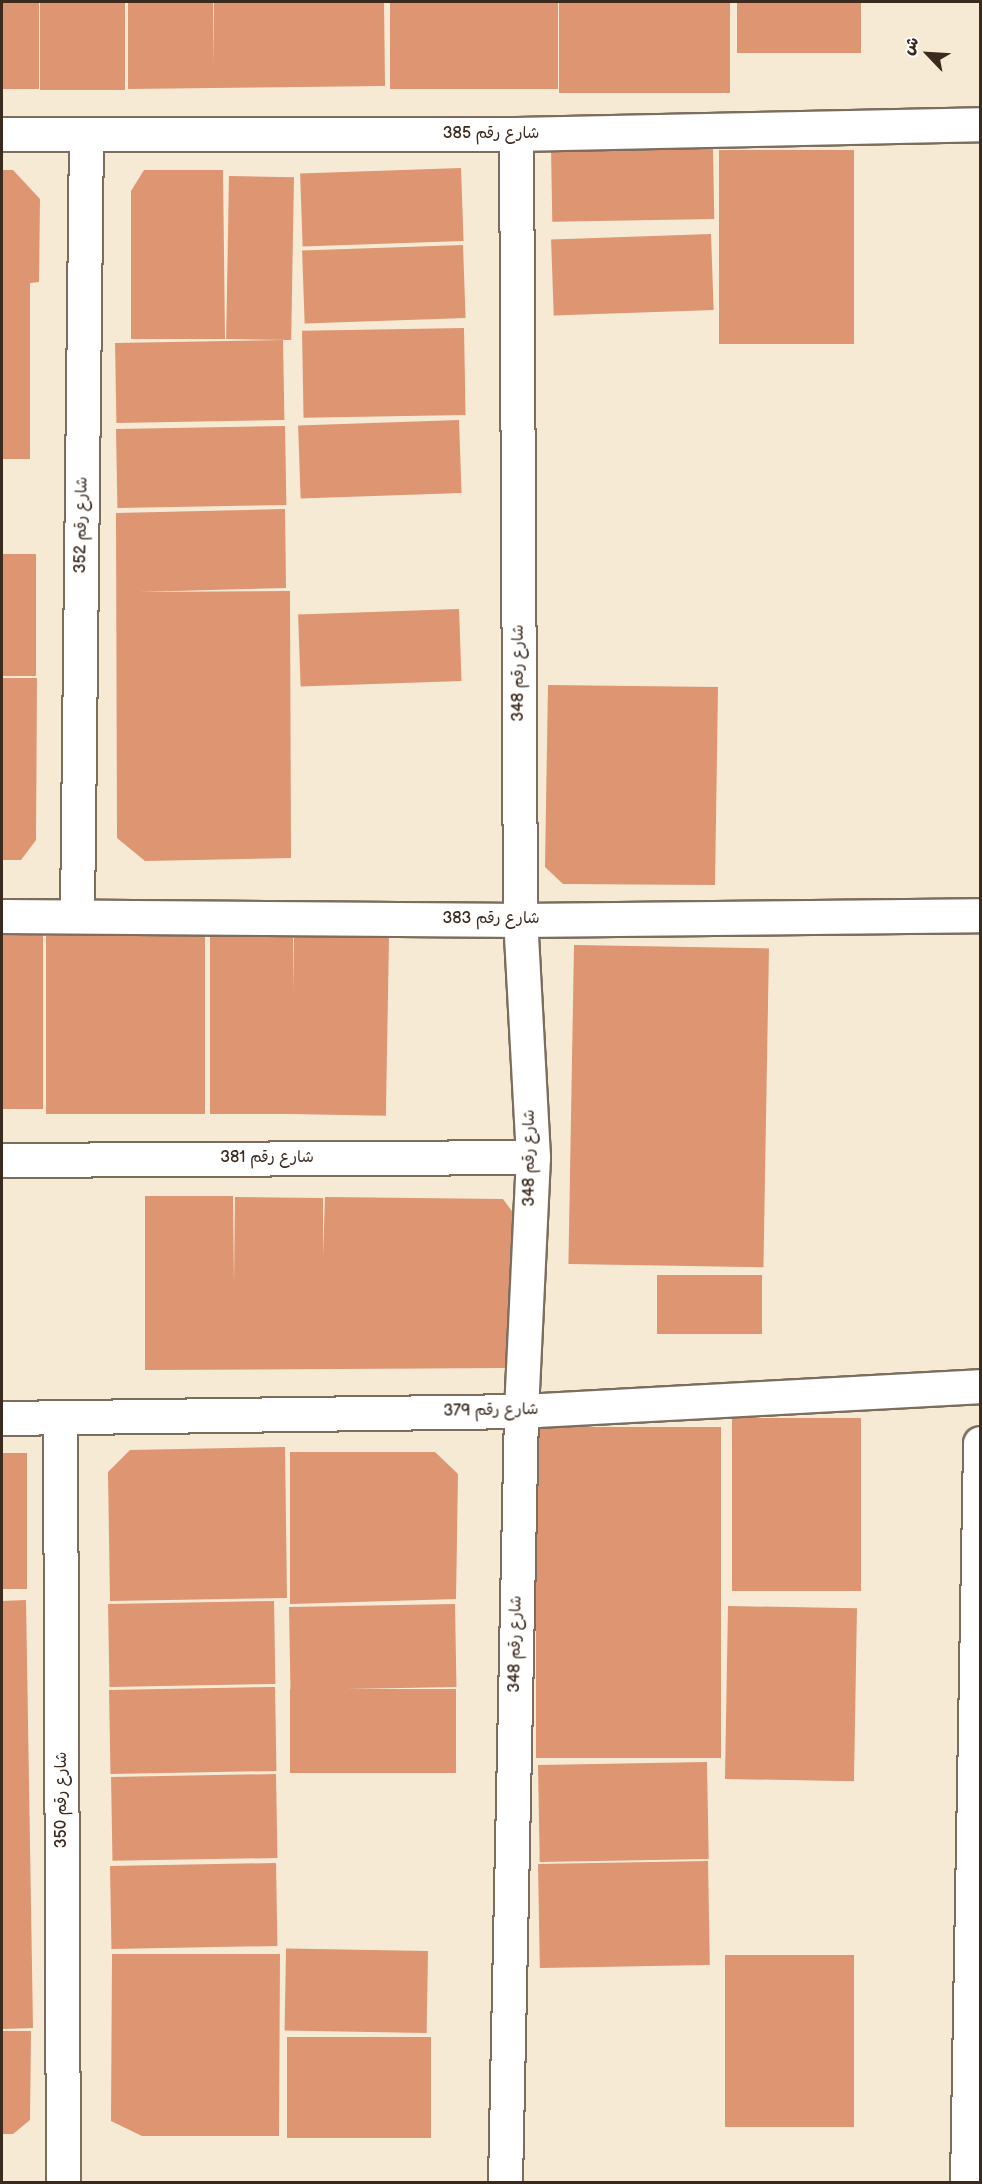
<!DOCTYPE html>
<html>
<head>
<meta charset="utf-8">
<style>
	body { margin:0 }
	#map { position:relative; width:982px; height:2184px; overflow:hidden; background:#f6ead5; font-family:"Balsamiq Sans","Playpen Sans Arabic",sans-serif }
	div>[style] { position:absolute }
	.building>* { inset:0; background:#dd9572; transform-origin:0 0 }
	.roads { filter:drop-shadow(2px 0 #7c6d5e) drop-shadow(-2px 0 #7c6d5e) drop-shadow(0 2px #7c6d5e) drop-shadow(0 -2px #7c6d5e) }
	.minor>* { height:33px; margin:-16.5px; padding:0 16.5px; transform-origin:16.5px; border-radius:16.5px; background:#fff }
	.primary>* { height:33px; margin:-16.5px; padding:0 16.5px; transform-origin:16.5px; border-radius:16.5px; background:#fff }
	span { translate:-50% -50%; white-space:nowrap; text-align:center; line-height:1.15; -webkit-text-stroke:5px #fff; paint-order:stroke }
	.street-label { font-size:16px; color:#3b2a1e }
	.frame { position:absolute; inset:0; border:3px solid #3b2a1e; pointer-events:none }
	.north { position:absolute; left:898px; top:24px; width:60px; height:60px; -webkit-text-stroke:4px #fff; paint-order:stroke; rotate:295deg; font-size:16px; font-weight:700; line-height:24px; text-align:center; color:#3b2a1e }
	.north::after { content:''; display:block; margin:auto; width:21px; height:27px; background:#3b2a1e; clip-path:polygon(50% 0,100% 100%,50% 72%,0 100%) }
</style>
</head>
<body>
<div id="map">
	<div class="building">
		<div style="left:2px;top:2px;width:37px;height:87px"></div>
		<div style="left:40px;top:2px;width:85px;height:88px"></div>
		<div style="clip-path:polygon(128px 2px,213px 2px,213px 66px,214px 2px,384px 2px,385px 86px,128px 89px)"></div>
		<div style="left:390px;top:2px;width:168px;height:87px"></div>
		<div style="left:559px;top:2px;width:171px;height:91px"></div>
		<div style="left:737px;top:2px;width:124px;height:51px"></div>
		<div style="left:713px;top:146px;width:73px;height:162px;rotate:89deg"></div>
		<div style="left:719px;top:150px;width:135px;height:194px"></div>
		<div style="left:461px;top:168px;width:73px;height:161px;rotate:88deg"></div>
		<div style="clip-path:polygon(2px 170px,13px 170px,40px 199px,39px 282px,30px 283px,30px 459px,2px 459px)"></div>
		<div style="clip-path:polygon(144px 170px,223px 170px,225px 339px,131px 339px,131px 191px)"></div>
		<div style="left:229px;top:176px;width:65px;height:163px;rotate:1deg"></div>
		<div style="left:711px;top:234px;width:76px;height:160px;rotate:88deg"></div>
		<div style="left:463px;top:245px;width:73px;height:161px;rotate:88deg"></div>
		<div style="left:464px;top:328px;width:87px;height:162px;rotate:89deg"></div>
		<div style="left:283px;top:340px;width:80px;height:168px;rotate:89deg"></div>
		<div style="left:459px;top:420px;width:73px;height:161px;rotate:88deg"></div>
		<div style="left:285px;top:426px;width:79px;height:169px;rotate:89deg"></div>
		<div style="clip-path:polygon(285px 509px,286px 588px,138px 592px,290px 591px,291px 858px,145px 861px,117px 838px,116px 513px)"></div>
		<div style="left:2px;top:554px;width:34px;height:122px"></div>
		<div style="left:459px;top:609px;width:72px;height:161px;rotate:88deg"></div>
		<div style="clip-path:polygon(2px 678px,37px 678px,36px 840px,21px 860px,2px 860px)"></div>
		<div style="clip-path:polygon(548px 685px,718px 687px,715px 885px,563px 884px,545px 867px)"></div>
		<div style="left:210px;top:931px;width:83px;height:183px"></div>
		<div style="left:43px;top:933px;width:176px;height:41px;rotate:90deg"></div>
		<div style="left:294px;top:935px;width:95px;height:179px;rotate:1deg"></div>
		<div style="left:205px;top:936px;width:178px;height:159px;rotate:90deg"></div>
		<div style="left:574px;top:945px;width:195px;height:319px;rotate:1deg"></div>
		<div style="clip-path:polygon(145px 1196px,233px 1196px,234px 1285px,235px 1197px,323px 1198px,323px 1256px,325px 1197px,503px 1199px,517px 1218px,516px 1354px,506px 1368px,145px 1370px)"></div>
		<div style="left:657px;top:1275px;width:105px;height:59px"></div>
		<div style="left:732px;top:1418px;width:129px;height:173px"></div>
		<div style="left:536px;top:1427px;width:185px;height:331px"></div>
		<div style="clip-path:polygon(285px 1447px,287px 1598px,110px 1601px,108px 1472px,130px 1450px)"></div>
		<div style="clip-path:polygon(290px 1452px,435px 1452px,458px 1474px,456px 1599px,290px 1604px)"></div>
		<div style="left:2px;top:1453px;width:25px;height:136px"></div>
		<div style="clip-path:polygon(26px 1600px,33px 2028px,2px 2029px,2px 1601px)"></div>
		<div style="left:274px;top:1601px;width:83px;height:166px;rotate:89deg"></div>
		<div style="left:455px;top:1604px;width:83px;height:166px;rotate:89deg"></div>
		<div style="left:728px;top:1606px;width:129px;height:173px;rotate:1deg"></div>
		<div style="left:275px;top:1687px;width:84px;height:166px;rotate:89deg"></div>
		<div style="left:456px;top:1689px;width:84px;height:166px;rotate:90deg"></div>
		<div style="left:707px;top:1762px;width:97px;height:169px;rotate:89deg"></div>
		<div style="left:276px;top:1774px;width:84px;height:165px;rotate:89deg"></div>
		<div style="left:708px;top:1861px;width:104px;height:170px;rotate:89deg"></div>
		<div style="left:276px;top:1863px;width:83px;height:166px;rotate:89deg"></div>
		<div style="left:428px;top:1951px;width:82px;height:142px;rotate:91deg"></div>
		<div style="clip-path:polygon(112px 1954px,280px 1954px,279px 2136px,142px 2136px,111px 2121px)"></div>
		<div style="left:725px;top:1955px;width:129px;height:172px"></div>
		<div style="clip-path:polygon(2px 2031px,31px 2031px,30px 2120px,13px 2134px,2px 2134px)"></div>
		<div style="left:287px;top:2037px;width:144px;height:101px"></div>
	</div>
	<div class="roads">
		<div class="minor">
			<div style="left:2px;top:134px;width:514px"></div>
			<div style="left:516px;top:134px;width:464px;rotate:-1.2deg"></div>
			<div style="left:77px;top:915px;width:780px;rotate:-89.34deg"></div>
			<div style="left:2px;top:916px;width:518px;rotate:0.44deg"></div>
			<div style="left:520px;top:920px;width:460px;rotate:-0.6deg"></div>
			<div style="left:2px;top:1160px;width:531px;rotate:-0.32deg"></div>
			<div style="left:2px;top:1418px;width:519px;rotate:-0.77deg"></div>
			<div style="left:521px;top:1411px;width:460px;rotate:-3.1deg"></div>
			<div style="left:60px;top:1418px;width:764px;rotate:89.78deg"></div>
			<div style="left:505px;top:2182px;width:771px;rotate:-88.81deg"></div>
			<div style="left:521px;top:1411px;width:254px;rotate:-87.3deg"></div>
			<div style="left:533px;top:1157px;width:237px;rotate:-93.1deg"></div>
			<div style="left:520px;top:920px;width:786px;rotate:-90.29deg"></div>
		</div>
		<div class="primary">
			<div style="left:967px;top:2182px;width:739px;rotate:-88.99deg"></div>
		</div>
	</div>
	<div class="street-label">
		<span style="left:491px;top:134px">شارع رقم 385</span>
		<span style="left:82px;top:525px;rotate:-89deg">شارع رقم 352</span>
		<span style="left:519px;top:673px;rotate:-90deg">شارع رقم 348</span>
		<span style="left:491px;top:919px">شارع رقم 383</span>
		<span style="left:267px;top:1158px">شارع رقم 381</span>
		<span style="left:530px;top:1158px;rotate:-90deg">شارع رقم 348</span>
		<span style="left:491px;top:1411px;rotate:-1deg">شارع رقم 379</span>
		<span style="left:516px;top:1644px;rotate:-89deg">شارع رقم 348</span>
		<span style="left:62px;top:1800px;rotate:-90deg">شارع رقم 350</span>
	</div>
	<div class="frame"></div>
	<div class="north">ش</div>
</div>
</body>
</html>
